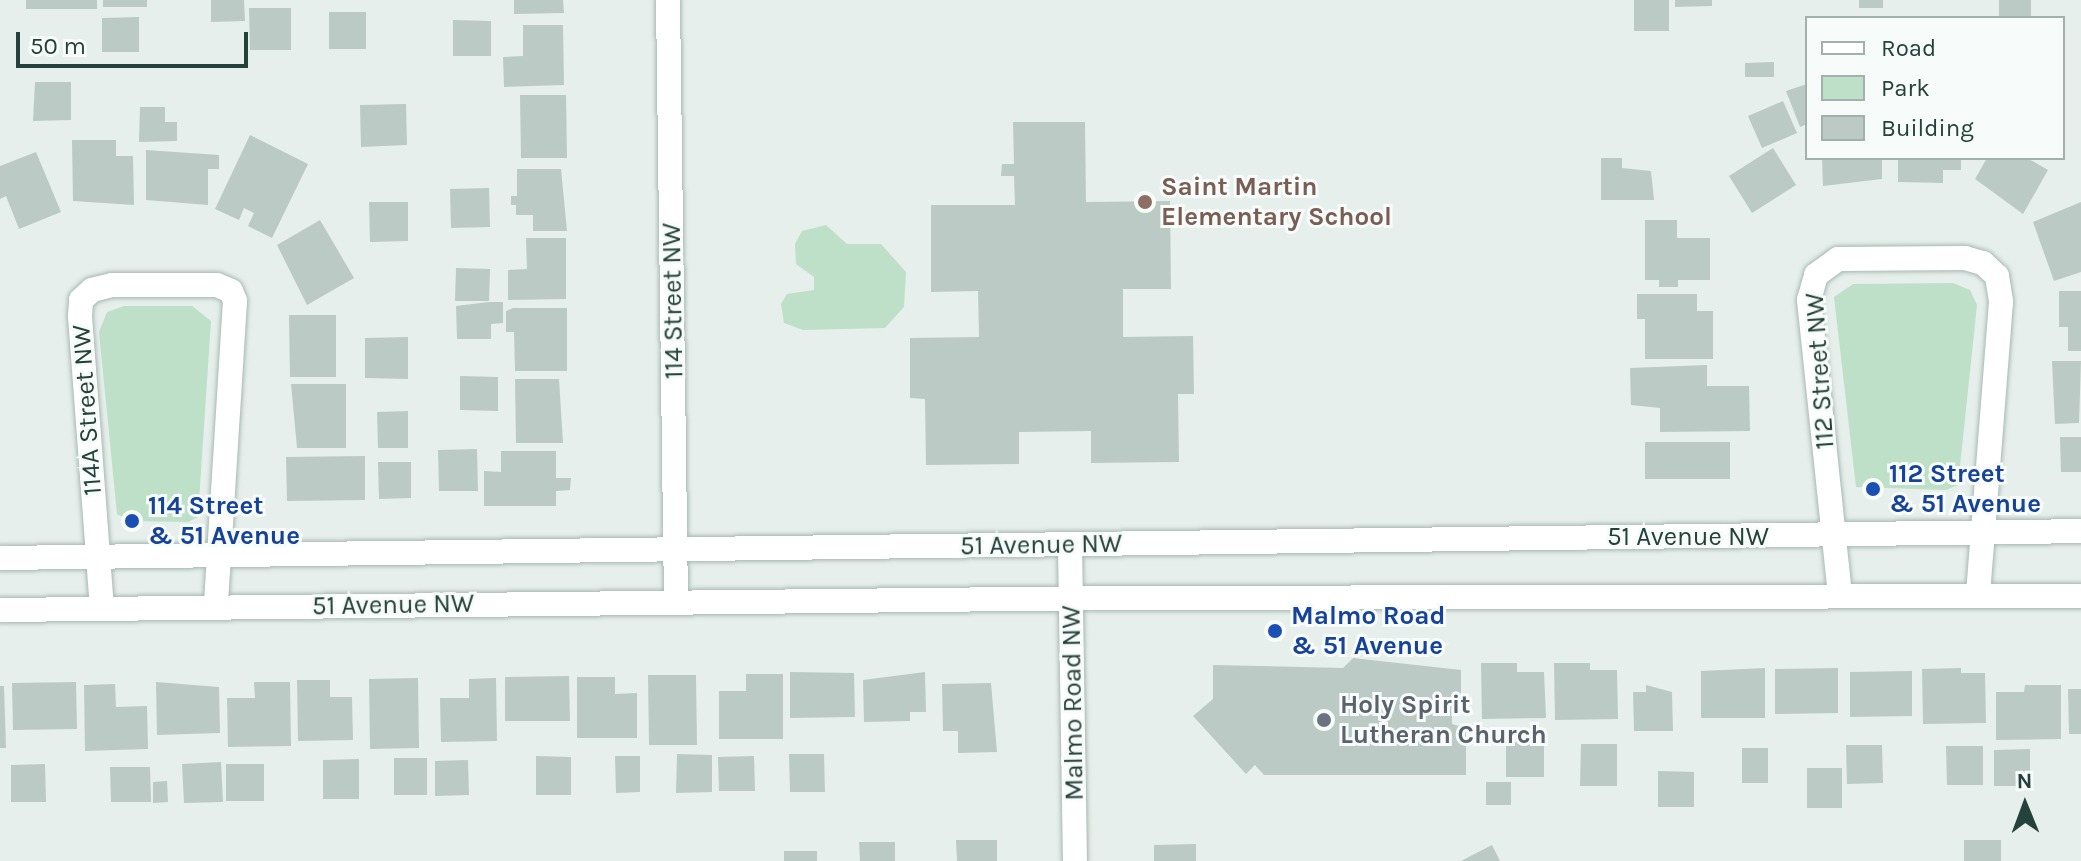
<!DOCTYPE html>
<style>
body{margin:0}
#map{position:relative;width:2081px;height:861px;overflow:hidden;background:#e6efeb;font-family:Karla,sans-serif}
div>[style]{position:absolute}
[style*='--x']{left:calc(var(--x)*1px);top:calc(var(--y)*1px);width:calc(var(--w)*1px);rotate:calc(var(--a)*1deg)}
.green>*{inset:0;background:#bfe0c8}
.building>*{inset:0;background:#bbcac4}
.roads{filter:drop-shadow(0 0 2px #a8b8b2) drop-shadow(0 0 2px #a8b8b2)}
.street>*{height:24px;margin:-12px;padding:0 12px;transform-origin:12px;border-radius:12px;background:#fff}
.secondary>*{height:24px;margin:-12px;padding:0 12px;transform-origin:12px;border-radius:12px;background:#fff}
.dots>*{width:22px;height:22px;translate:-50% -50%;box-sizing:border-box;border:4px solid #f7fbf9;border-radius:50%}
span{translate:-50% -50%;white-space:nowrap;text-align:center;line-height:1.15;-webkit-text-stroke:6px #f7fbf9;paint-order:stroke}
.education-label{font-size:26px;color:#785e54;font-weight:700}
.left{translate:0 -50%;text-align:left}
.street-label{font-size:26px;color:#24423a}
.transit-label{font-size:26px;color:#164399;font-weight:700}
.worship-label{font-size:26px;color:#5b616d;font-weight:700}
.legend{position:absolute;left:1805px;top:16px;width:260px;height:144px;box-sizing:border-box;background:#f7fbf9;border:2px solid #a3b1ad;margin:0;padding:10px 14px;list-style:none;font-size:24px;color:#24423a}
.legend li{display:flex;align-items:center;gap:16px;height:40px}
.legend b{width:40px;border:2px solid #a3b1ad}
.north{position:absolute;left:1985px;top:765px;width:80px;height:80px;-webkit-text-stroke:6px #f7fbf9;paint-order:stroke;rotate:359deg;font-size:22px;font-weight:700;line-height:32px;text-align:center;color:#24423a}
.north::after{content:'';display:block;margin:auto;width:28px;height:36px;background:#24423a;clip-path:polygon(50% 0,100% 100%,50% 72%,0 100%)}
.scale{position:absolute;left:16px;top:32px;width:232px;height:36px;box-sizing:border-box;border:4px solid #24423a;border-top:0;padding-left:10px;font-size:24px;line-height:28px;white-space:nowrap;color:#24423a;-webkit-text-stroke:6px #f7fbf9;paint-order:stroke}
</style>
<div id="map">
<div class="green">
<div style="clip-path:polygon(826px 225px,847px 244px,881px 244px,906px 272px,904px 307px,885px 328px,803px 330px,784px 323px,781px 304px,787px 294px,814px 290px,814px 277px,796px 264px,795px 244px,802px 231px)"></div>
<div style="clip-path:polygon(1953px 283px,1970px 290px,1977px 305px,1958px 485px,1946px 490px,1856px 487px,1834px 297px,1853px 284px)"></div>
<div style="clip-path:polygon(124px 306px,192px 306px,211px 321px,198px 517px,188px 522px,130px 521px,117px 514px,99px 332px,107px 312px)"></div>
</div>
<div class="building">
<div style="clip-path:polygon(26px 0,97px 0,97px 9px,26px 9px)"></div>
<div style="clip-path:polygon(103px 0,147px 0,147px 7px,103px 7px)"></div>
<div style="clip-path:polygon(211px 0,244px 0,245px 21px,211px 22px)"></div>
<div style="clip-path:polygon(514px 0,563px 0,564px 13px,514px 14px)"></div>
<div style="clip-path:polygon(1634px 0,1669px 0,1669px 31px,1634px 31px)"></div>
<div style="clip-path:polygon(1675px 0,1712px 0,1712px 6px,1675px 7px)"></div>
<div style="clip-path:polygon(1859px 0,1883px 0,1883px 8px,1859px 8px)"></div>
<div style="clip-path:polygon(1999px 0,2031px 0,2031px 18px,1999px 18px)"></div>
<div style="clip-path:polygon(249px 8px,291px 8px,291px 50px,250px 50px)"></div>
<div style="clip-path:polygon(329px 12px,366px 12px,366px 49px,329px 49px)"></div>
<div style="clip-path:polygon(139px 17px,139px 52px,102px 52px,102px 18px)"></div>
<div style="clip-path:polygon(453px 20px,491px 21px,491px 56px,453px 56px)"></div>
<div style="clip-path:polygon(523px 25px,563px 25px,564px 85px,504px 87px,503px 57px,523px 56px)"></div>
<div style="clip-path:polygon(1774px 62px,1774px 77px,1745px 77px,1745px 63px)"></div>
<div style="clip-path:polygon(35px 82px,71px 82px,71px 120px,33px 121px)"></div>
<div style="clip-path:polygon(1807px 84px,1807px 124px,1800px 127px,1786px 91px)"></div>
<div style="clip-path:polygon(520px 95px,566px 95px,567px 158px,521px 158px)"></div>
<div style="clip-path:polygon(1783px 101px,1797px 133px,1762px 148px,1748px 116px)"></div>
<div style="clip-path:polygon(406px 104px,407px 145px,361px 147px,360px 105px)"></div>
<div style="clip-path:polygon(140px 107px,165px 107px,165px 122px,177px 122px,177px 141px,139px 142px)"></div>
<div style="clip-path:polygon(1013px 122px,1085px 122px,1086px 202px,1170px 201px,1171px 289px,1123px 289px,1123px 337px,1193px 336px,1194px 394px,1178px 394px,1179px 462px,1091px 463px,1091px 431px,1019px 432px,1019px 464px,926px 465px,925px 399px,910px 398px,910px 338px,979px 337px,978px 291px,931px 292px,931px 205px,1015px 205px,1014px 176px,1001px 176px,1002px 164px,1014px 164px)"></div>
<div style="clip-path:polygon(250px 135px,308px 164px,272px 238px,248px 226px,254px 213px,244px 208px,239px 220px,215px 209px)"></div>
<div style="clip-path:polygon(72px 140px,116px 140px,116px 156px,133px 156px,134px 205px,73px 201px)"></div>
<div style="clip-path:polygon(1773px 148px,1796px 185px,1752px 213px,1729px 176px)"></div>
<div style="clip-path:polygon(146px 150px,219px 155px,219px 169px,208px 169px,208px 205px,146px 200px)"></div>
<div style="clip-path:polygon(36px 152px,61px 212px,19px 229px,6px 196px,0 199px,0 166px)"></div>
<div style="clip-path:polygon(1601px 158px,1622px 158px,1622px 168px,1651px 171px,1654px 200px,1601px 200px)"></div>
<div style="clip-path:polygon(1822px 158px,1882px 158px,1882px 179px,1823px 186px)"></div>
<div style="clip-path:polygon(1898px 158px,1961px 158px,1961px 170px,1943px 170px,1943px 183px,1898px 182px)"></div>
<div style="clip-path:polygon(1987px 158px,2027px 158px,2048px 170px,2023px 214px,1975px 179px)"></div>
<div style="clip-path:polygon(517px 169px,561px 169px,567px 231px,533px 231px,533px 215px,516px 215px,516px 205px,511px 205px,511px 196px,517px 196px)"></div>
<div style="clip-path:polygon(489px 188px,490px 227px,451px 228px,450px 189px)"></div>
<div style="clip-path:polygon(369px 202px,408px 202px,408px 241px,370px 242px)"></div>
<div style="clip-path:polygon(2081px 202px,2081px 272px,2054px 281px,2033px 222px)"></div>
<div style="clip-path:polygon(320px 220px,354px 278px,307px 305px,277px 245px)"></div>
<div style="clip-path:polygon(1645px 220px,1677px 220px,1677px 238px,1710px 238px,1710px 280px,1678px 280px,1678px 287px,1659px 287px,1659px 280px,1645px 280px)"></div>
<div style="clip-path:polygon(526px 238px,566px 238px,566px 299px,508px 300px,508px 270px,527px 269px)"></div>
<div style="clip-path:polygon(456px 268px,490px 269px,489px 301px,455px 301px)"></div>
<div style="clip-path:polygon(2059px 291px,2081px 291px,2081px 351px,2068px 351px,2068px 327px,2059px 327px)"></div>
<div style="clip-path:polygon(1637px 294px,1697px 294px,1697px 311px,1713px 311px,1713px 359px,1645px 359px,1645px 319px,1637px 319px)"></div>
<div style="clip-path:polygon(489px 302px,503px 302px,503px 323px,491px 324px,491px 339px,457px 339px,456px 306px)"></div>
<div style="clip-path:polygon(513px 308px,567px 308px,567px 371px,515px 371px,514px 332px,506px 332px,506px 311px)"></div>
<div style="clip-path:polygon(289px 315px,336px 315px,336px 377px,290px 377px)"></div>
<div style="clip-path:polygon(408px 337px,408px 379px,365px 378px,365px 338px)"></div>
<div style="clip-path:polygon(2052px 361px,2081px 361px,2079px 423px,2055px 424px)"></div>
<div style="clip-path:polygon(1707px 365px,1707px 386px,1749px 386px,1750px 431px,1660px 432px,1660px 408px,1631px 405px,1630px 368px)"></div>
<div style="clip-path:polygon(460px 376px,498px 377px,498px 411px,460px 410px)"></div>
<div style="clip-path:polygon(515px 379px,559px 379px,563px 443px,516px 443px)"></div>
<div style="clip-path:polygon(291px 384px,346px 384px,346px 448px,297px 448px)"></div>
<div style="clip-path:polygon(408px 411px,408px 448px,378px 448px,377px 412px)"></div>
<div style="clip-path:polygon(2060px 437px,2081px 437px,2081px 472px,2061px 472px)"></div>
<div style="clip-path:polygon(1645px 442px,1730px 442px,1730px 479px,1645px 479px)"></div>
<div style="clip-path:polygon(477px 449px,478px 491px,439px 491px,438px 450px)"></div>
<div style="clip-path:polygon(501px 451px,556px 451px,556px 478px,571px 478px,570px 490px,556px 491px,556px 506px,484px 506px,484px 471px,501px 472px)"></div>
<div style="clip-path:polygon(365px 456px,365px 500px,287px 501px,286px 457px)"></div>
<div style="clip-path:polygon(378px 462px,411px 462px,411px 498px,379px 499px)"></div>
<div style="clip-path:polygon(1353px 658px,1461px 670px,1461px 710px,1452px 710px,1452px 724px,1466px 728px,1466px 775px,1264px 775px,1255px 765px,1246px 774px,1193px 716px,1213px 699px,1213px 665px,1343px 668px)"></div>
<div style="clip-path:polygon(1481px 663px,1517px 663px,1517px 672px,1544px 672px,1546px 718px,1482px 719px)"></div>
<div style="clip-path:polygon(1554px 663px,1590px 663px,1590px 670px,1617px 670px,1618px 719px,1555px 720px)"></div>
<div style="clip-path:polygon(1765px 668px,1765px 718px,1701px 718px,1701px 671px)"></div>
<div style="clip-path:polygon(1838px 668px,1838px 713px,1775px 714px,1775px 669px)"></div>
<div style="clip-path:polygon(1961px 668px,1961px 673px,1985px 673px,1986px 723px,1923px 724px,1922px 669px)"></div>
<div style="clip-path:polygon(1912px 671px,1912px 716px,1850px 717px,1850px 672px)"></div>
<div style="clip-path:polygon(790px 672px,854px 673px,855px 717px,790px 718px)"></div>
<div style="clip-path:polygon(925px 672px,926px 712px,910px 712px,910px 721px,864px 722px,863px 680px)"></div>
<div style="clip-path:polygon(746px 674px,783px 674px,783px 739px,719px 739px,719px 691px,746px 691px)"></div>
<div style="clip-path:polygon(648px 675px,696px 675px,697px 745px,649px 745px)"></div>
<div style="clip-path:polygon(569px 676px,570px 721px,505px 721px,505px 677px)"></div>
<div style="clip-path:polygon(577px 677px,615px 677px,615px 694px,637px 693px,637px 738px,577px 738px)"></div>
<div style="clip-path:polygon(418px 678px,419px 748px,370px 749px,369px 679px)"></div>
<div style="clip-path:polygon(496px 678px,497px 741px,441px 742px,440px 698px,469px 698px,469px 679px)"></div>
<div style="clip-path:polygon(297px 680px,330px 680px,330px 697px,352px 697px,353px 740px,298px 741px)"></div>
<div style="clip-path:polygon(76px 682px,77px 729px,13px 730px,12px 683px)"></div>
<div style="clip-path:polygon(156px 682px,219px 687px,220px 733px,157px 735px)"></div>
<div style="clip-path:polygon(254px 682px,290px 682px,291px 746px,228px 747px,227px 698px,255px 698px)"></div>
<div style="clip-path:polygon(991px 683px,997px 752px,958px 753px,958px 731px,943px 731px,942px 684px)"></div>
<div style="clip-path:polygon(115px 684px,116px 707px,147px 706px,148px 749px,85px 751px,84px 685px)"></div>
<div style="clip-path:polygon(1646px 685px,1672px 692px,1673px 731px,1634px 731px,1633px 692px,1646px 692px)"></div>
<div style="clip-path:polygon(2025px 685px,2061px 685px,2061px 739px,1996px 740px,1996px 692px,2024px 692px)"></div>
<div style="clip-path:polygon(0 686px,4px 686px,6px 748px,0 748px)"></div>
<div style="clip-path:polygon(2068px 689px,2081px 689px,2081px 734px,2069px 734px)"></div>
<div style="clip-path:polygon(1506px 742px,1544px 742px,1544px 777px,1506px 777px)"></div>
<div style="clip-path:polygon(1581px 744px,1617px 744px,1617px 786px,1580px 786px)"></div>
<div style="clip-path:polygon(1846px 745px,1882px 745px,1883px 783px,1847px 784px)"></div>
<div style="clip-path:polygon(1946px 746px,1983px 746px,1983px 785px,1947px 785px)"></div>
<div style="clip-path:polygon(1742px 748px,1768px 748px,1768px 783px,1742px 783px)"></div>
<div style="clip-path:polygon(2030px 749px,2030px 786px,1994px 786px,1994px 750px)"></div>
<div style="clip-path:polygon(677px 754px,712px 755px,712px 792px,676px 793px)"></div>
<div style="clip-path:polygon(789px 754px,824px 754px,825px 792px,790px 792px)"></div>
<div style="clip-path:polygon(536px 756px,571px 757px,571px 795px,536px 795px)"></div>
<div style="clip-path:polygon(615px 756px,640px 756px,640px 792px,616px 793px)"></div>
<div style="clip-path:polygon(754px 756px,755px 791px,719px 791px,718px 757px)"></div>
<div style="clip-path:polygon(394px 758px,427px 758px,427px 795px,394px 795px)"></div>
<div style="clip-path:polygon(359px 759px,359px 799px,323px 799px,323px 760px)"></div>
<div style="clip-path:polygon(468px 760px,469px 795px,435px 796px,435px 761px)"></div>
<div style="clip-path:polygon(221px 762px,223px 802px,184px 803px,182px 764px)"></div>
<div style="clip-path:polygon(45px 764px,46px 802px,11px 802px,11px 765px)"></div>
<div style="clip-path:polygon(226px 764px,264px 764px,264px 801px,226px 801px)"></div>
<div style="clip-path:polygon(110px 767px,150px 767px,151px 802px,111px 802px)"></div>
<div style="clip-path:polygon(1807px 768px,1842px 768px,1842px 808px,1807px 808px)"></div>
<div style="clip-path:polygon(1658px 771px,1694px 772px,1694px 807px,1658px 807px)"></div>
<div style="clip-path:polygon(167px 781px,168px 802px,153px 803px,153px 782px)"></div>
<div style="clip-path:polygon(1486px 782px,1511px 782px,1511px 805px,1486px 805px)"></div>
<div style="clip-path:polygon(956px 840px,997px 840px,997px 861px,957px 861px)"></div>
<div style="clip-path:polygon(1964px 840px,2001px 840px,2001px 861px,1964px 861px)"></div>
<div style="clip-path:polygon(859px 842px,895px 842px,895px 861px,860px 861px)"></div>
<div style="clip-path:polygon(1196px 844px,1196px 861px,1154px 861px,1154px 845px)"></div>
<div style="clip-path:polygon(1492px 845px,1500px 861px,1461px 861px)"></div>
<div style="clip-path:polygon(784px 851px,817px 851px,817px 861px,784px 861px)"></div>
</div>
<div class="roads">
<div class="street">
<div style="--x:1840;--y:595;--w:297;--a:-96"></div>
<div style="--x:1809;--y:300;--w:26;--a:-74"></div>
<div style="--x:1816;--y:275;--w:27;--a:-36"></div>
<div style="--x:1838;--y:259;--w:127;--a:-0.5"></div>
<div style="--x:1965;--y:258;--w:19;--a:16"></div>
<div style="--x:1983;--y:263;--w:19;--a:43"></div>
<div style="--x:1997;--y:276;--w:26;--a:81"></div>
<div style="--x:2001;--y:302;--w:293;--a:94.5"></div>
<div style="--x:102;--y:609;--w:294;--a:-94.3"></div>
<div style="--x:80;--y:316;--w:16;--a:-86"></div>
<div style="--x:81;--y:300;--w:15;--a:-42"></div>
<div style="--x:92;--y:290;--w:21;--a:-14"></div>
<div style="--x:112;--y:285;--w:105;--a:0"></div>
<div style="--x:217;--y:285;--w:15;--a:23"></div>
<div style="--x:231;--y:291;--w:11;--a:68"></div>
<div style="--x:235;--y:301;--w:307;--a:93.6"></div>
</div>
<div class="secondary">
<div style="--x:668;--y:0;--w:602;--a:89.24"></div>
<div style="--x:1070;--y:545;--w:316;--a:89.1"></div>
<div style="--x:0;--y:558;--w:2081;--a:-0.74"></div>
<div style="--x:0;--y:610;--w:1115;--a:-0.62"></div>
<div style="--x:1115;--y:598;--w:966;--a:-0.12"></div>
</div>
</div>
<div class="dots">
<div style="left:1145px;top:202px;background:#8d6e63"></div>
<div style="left:1873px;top:489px;background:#1a4fb4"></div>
<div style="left:132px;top:521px;background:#1a4fb4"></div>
<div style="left:1275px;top:631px;background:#1a4fb4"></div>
<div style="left:1324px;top:720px;background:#6b7280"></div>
</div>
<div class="education-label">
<span class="left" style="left:1161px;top:202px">Saint Martin<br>Elementary School</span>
</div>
<div class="street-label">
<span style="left:673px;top:301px;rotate:-91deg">114 Street NW</span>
<span style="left:1820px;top:371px;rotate:-94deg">112 Street NW</span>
<span style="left:87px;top:410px;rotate:-94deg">114A Street NW</span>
<span style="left:1688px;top:537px">51 Avenue NW</span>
<span style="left:1041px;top:545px;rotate:-1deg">51 Avenue NW</span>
<span style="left:393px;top:605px;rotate:-1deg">51 Avenue NW</span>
<span style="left:1073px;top:703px;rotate:-91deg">Malmo Road NW</span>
</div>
<div class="transit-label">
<span class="left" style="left:1889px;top:489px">112 Street<br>&amp; 51 Avenue</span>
<span class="left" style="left:148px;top:521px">114 Street<br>&amp; 51 Avenue</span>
<span class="left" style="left:1291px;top:631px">Malmo Road<br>&amp; 51 Avenue</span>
</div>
<div class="worship-label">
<span class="left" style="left:1340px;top:720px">Holy Spirit<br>Lutheran Church</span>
</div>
<ul class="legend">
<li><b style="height:10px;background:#fff"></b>Road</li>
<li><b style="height:22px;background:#bfe0c8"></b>Park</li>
<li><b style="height:22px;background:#bbcac4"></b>Building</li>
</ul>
<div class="north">N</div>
<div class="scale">50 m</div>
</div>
